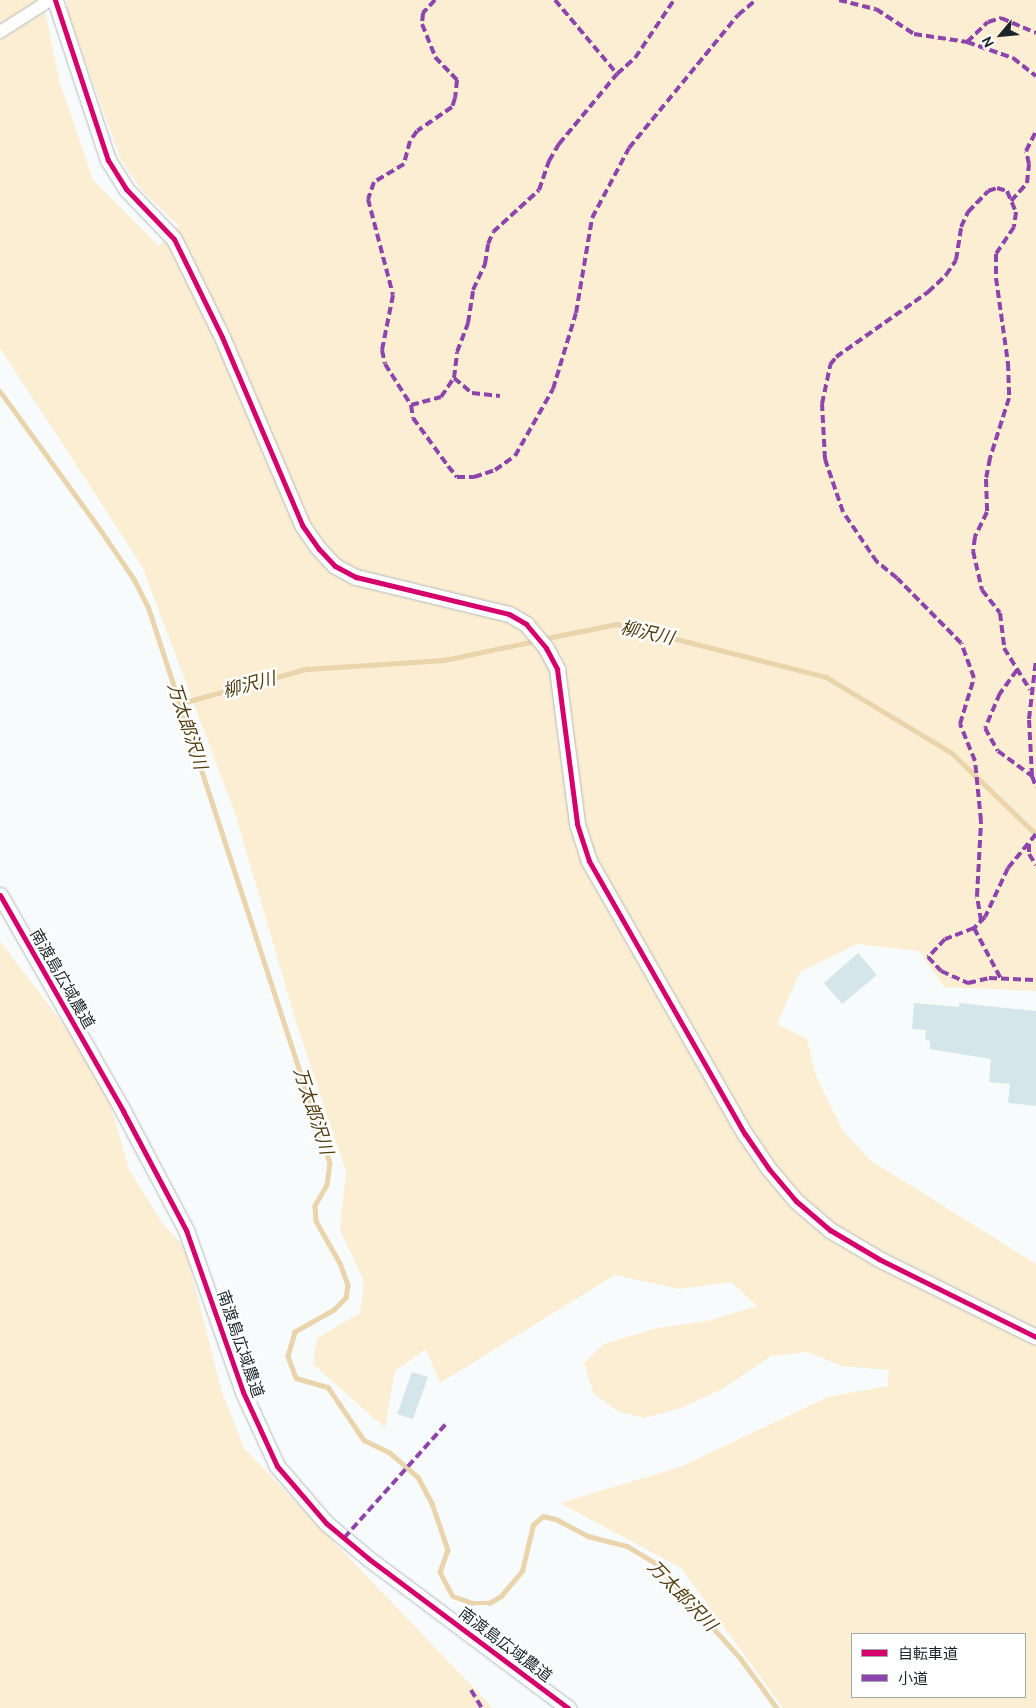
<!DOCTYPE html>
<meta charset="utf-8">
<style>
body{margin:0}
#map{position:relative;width:1036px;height:1708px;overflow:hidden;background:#f8fbfc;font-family:Cabin,"Noto Sans JP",sans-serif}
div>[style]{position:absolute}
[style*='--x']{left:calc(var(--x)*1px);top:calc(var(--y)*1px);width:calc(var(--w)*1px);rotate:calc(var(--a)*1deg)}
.green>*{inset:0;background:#fbeed2}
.stream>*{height:4.5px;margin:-2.25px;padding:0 2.25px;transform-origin:2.25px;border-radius:2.25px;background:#e9d4ac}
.building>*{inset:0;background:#d4e6e9}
.roads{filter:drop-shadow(0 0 1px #b3babb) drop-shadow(0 0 1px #b3babb)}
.minor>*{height:12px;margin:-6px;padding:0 6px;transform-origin:6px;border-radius:6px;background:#fefeff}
.tertiary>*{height:15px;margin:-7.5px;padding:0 7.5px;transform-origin:7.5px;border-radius:7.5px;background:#fefeff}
.quiet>*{height:4px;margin-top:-2px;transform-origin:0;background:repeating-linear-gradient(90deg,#8e44ad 0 8px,transparent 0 12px)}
.cycleway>*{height:5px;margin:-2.5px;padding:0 2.5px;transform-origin:2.5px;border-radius:2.5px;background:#d6006c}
span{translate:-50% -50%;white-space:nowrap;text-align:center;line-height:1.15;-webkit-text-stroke:4.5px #fff;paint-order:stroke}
.street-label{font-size:16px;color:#1a2629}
.water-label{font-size:18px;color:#533e10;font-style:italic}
.legend{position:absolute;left:851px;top:1633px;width:175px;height:65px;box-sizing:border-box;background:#fff;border:1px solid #a3a8a9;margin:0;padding:6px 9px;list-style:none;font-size:15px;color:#1a2629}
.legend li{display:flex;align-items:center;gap:10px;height:25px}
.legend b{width:25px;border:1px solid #a3a8a9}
.north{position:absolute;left:976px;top:10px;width:50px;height:50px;-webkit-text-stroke:4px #fff;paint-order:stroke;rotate:242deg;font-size:14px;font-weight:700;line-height:20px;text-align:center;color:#1a2629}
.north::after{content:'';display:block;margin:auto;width:18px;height:22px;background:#1a2629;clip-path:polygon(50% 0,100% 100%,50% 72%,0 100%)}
</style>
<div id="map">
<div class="green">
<div style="clip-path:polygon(evenodd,0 0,43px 0,59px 80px,93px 180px,159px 246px,179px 226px,144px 193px,121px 160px,67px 11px,67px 0,1036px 0,1036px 991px,944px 987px,919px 951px,857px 944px,800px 972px,777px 1024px,807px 1039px,816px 1076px,843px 1131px,870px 1160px,1036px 1264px,1036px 1708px,783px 1708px,681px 1568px,560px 1503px,680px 1467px,828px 1397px,888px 1386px,889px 1370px,842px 1366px,807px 1352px,771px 1356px,722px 1389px,681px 1408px,644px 1418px,618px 1411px,594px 1394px,584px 1363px,604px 1344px,657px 1328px,708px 1321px,757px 1306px,731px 1282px,679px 1289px,615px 1275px,440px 1383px,426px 1349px,395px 1371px,385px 1428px,313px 1364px,317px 1338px,360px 1313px,364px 1281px,340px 1230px,346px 1172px,296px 1022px,235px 813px,142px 566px,0 348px,0 0,852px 1634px,1025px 1634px,1025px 1697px,852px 1697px,852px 1634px)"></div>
<div style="clip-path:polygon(0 941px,83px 1050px,109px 1099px,129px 1169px,162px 1223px,180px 1242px,187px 1255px,221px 1389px,244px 1448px,493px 1708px,0 1708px)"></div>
</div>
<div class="stream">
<div style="--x:0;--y:391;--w:174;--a:54.1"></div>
<div style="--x:102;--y:532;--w:57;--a:55.8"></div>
<div style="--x:134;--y:579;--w:30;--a:63"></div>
<div style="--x:148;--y:606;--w:586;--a:71.91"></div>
<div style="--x:330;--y:1163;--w:22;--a:98"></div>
<div style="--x:327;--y:1185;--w:24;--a:120"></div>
<div style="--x:315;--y:1206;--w:15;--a:86"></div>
<div style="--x:316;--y:1221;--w:48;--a:60.3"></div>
<div style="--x:340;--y:1263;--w:23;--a:70"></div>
<div style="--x:348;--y:1285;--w:13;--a:99"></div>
<div style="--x:346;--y:1298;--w:17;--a:135"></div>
<div style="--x:334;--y:1310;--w:45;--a:150.6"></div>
<div style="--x:295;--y:1332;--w:25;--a:106"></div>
<div style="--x:288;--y:1356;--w:23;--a:70"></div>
<div style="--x:296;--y:1378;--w:33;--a:16"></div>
<div style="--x:328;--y:1387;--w:64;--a:55.8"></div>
<div style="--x:364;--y:1440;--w:28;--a:26"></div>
<div style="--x:389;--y:1452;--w:38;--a:41"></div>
<div style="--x:418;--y:1477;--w:30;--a:62"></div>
<div style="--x:432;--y:1503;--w:50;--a:71.2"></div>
<div style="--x:448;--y:1550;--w:23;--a:110"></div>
<div style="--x:440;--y:1572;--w:27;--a:62"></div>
<div style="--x:453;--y:1596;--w:20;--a:20"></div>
<div style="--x:472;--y:1603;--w:17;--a:0"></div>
<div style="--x:489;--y:1603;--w:14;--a:-30"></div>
<div style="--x:501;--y:1596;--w:33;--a:-50"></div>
<div style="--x:522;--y:1571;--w:47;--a:-76.6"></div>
<div style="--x:533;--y:1525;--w:13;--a:-42"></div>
<div style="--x:543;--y:1516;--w:13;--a:13"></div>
<div style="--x:556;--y:1519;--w:36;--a:28"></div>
<div style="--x:588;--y:1536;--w:40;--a:14.4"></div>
<div style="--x:627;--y:1546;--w:33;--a:31"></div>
<div style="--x:655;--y:1563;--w:129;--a:48.1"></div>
<div style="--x:741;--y:1659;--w:61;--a:53.7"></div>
<div style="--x:542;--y:639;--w:76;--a:-11.3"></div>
<div style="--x:617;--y:624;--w:216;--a:14.2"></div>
<div style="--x:826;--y:677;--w:147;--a:31.1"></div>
<div style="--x:952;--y:753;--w:117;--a:44"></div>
<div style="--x:178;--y:704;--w:133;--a:-15.3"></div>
<div style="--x:306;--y:669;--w:138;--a:-3.7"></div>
<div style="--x:444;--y:660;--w:93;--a:-11.8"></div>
</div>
<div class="building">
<div style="clip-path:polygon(858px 953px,877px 975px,842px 1004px,824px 983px)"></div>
<div style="clip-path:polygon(914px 1003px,959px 1007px,959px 1003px,1036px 1011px,1036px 1106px,1008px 1103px,1010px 1084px,989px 1082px,991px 1059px,930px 1049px,930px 1041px,925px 1040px,926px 1030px,912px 1029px)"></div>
<div style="clip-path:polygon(412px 1372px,428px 1377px,413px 1419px,397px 1414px)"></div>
</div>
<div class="roads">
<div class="minor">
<div style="--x:0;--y:32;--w:59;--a:-32.6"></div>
</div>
<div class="tertiary">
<div style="--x:55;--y:0;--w:169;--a:71.7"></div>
<div style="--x:108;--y:160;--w:34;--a:58"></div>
<div style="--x:126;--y:189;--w:69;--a:46.2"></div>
<div style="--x:174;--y:239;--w:109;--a:63.9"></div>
<div style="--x:222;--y:337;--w:204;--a:66.9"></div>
<div style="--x:302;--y:525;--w:29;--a:55"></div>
<div style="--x:319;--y:549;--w:23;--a:47"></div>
<div style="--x:335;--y:566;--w:24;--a:28"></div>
<div style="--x:356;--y:577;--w:157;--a:13.6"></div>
<div style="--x:509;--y:614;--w:20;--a:30"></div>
<div style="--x:526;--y:624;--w:31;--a:50"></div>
<div style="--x:546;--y:648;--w:24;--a:62"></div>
<div style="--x:557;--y:669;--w:156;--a:82.6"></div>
<div style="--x:577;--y:824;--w:39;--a:72"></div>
<div style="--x:589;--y:861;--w:314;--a:60.3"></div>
<div style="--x:745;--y:1134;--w:42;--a:55.6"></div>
<div style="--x:769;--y:1169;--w:42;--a:49.8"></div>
<div style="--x:796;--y:1201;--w:45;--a:40.5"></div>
<div style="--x:830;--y:1230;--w:57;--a:30.6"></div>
<div style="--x:879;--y:1259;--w:175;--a:26.4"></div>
<div style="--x:0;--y:895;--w:249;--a:60.3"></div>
<div style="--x:123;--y:1111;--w:135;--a:62.1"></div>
<div style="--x:186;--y:1230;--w:172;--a:70.6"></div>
<div style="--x:243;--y:1392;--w:81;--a:65.3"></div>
<div style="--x:277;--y:1466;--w:75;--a:49.3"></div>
<div style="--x:326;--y:1523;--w:56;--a:39.9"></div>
<div style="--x:369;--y:1559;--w:249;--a:36.8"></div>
</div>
</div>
<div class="quiet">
<div style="--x:435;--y:0;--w:18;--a:133"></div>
<div style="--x:423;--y:13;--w:11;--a:95"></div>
<div style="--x:422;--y:24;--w:35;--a:68"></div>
<div style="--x:435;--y:57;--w:32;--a:46"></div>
<div style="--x:457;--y:80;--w:18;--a:96"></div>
<div style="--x:455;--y:98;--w:9;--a:108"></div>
<div style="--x:452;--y:107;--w:42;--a:145.6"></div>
<div style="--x:417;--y:131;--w:12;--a:125"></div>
<div style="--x:410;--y:141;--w:24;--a:105"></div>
<div style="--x:404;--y:164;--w:35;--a:149"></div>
<div style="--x:374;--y:182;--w:18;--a:109"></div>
<div style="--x:368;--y:199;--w:99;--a:75.4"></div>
<div style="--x:393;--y:295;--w:56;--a:101.3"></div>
<div style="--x:382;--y:350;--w:14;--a:78"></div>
<div style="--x:385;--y:364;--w:49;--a:57.6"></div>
<div style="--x:411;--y:405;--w:13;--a:81"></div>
<div style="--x:413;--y:418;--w:59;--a:53.9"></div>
<div style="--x:448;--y:466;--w:14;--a:51"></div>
<div style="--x:457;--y:477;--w:17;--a:0"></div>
<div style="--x:474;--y:477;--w:22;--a:-18"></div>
<div style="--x:495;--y:470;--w:24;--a:-35"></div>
<div style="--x:515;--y:456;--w:77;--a:-60.4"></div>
<div style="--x:553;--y:389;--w:79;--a:-73.2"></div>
<div style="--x:576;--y:313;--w:96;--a:-80.4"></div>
<div style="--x:592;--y:218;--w:79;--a:-62.1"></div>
<div style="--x:629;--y:148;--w:172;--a:-50.7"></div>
<div style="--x:738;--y:15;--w:23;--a:-40"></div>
<div style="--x:555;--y:0;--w:97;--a:50"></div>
<div style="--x:839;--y:0;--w:38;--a:14"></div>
<div style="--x:876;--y:9;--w:45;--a:33.3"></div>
<div style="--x:914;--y:34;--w:54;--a:8.6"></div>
<div style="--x:967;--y:42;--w:49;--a:19.2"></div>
<div style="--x:1013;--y:58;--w:29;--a:38"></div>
<div style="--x:967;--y:42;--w:29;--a:-44"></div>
<div style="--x:988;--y:22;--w:14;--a:-17"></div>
<div style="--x:1001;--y:18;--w:38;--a:23"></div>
<div style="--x:1011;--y:201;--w:24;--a:-48"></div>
<div style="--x:1027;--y:183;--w:19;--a:-84"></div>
<div style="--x:1029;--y:164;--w:13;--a:-103"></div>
<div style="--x:1026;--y:151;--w:22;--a:-63"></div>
<div style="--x:454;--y:378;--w:23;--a:40"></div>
<div style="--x:472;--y:393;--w:28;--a:6"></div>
<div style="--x:411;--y:405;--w:31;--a:-15"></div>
<div style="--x:441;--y:397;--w:23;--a:-56"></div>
<div style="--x:454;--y:378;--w:26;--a:-83"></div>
<div style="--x:457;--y:352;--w:31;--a:-69"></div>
<div style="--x:468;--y:323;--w:33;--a:-81"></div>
<div style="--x:473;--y:290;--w:29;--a:-65"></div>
<div style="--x:485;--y:264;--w:20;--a:-81"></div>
<div style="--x:488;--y:244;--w:13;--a:-67"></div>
<div style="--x:493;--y:232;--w:62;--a:-42.4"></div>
<div style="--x:539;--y:190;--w:31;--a:-71"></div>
<div style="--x:549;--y:161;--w:20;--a:-60"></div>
<div style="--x:559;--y:144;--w:91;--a:-50.4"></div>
<div style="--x:617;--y:74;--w:24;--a:-42"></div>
<div style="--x:635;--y:58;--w:70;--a:-56.1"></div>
<div style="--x:1017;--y:670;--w:29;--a:126"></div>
<div style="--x:1000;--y:693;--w:38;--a:113"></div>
<div style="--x:985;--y:728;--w:26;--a:61"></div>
<div style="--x:998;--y:751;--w:42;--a:36.3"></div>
<div style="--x:1032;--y:776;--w:12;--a:70"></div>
<div style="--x:1032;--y:776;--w:57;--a:-93"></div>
<div style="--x:1029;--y:719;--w:60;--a:-83.3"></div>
<div style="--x:1036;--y:834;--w:44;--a:129.5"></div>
<div style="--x:1008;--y:868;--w:54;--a:115.1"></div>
<div style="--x:985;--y:917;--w:16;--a:135"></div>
<div style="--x:974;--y:928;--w:31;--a:159"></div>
<div style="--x:945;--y:939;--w:25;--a:133"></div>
<div style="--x:928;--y:957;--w:19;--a:47"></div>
<div style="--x:941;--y:971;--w:30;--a:24"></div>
<div style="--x:968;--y:983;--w:22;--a:-13"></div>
<div style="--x:989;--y:978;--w:47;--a:2.4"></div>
<div style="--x:1029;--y:844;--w:10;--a:90"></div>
<div style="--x:1029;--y:854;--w:13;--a:58"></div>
<div style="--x:981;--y:921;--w:25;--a:-99"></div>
<div style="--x:977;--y:896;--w:75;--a:-86.9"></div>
<div style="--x:981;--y:821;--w:60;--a:-95.7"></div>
<div style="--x:975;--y:761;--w:40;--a:-112"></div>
<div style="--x:960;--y:724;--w:48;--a:-73.1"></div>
<div style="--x:974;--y:678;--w:37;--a:-110"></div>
<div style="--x:961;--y:643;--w:91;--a:-134.6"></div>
<div style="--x:897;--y:578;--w:26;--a:-141"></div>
<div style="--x:877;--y:562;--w:60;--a:-124.2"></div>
<div style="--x:843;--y:512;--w:56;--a:-108.8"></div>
<div style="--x:825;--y:459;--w:55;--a:-93.1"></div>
<div style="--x:822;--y:404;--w:40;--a:-78"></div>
<div style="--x:830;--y:365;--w:10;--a:-53"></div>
<div style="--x:836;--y:357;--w:113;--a:-35.2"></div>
<div style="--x:928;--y:292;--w:25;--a:-43"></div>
<div style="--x:946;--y:275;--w:18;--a:-56"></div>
<div style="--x:956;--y:260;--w:33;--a:-81"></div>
<div style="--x:961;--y:227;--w:17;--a:-65"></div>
<div style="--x:968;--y:212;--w:29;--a:-46"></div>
<div style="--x:988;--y:191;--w:9;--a:-18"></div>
<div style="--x:997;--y:188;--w:10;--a:17"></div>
<div style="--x:1007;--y:191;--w:23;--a:67"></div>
<div style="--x:1016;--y:212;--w:15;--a:98"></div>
<div style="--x:1014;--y:227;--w:32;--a:124"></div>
<div style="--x:996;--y:254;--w:24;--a:90"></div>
<div style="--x:996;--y:278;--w:86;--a:82"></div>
<div style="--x:1008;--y:363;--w:35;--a:88"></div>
<div style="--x:1009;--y:398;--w:63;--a:107.6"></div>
<div style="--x:990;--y:458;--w:21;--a:101"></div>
<div style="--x:986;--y:479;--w:33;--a:88"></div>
<div style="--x:987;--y:512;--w:28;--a:116"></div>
<div style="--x:975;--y:537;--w:14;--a:98"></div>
<div style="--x:973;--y:551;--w:40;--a:77"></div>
<div style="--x:982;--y:590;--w:29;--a:52"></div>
<div style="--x:1000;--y:613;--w:35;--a:83"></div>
<div style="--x:1004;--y:648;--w:49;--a:58.2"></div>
<div style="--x:974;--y:928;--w:58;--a:62.1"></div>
<div style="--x:344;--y:1538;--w:154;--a:-48.2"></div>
<div style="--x:471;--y:1690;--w:21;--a:59"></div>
</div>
<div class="cycleway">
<div style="--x:55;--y:0;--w:169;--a:71.7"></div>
<div style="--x:108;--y:160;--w:34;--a:58"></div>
<div style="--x:126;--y:189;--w:69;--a:46.2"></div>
<div style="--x:174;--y:239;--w:109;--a:63.9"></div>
<div style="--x:222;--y:337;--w:204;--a:66.9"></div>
<div style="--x:302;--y:525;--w:29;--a:55"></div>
<div style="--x:319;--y:549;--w:23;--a:47"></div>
<div style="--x:335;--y:566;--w:24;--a:28"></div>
<div style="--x:356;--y:577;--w:157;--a:13.6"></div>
<div style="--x:509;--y:614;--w:20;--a:30"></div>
<div style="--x:526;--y:624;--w:31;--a:50"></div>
<div style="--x:546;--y:648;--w:24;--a:62"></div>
<div style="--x:557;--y:669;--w:156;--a:82.6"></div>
<div style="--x:577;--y:824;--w:39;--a:72"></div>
<div style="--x:589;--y:861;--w:314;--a:60.3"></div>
<div style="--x:745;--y:1134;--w:42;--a:55.6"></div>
<div style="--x:769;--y:1169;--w:42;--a:49.8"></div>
<div style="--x:796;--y:1201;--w:45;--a:40.5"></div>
<div style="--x:830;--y:1230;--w:57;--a:30.6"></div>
<div style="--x:879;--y:1259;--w:175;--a:26.4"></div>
<div style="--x:0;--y:895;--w:249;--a:60.3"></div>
<div style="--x:123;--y:1111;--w:135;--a:62.1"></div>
<div style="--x:186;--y:1230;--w:172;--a:70.6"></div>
<div style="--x:243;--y:1392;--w:81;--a:65.3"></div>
<div style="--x:277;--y:1466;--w:75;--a:49.3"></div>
<div style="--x:326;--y:1523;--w:56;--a:39.9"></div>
<div style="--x:369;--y:1559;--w:249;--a:36.8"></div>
</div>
<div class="street-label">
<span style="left:62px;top:979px;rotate:60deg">南渡島広域農道</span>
<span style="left:240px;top:1344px;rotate:71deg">南渡島広域農道</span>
<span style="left:505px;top:1645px;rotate:37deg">南渡島広域農道</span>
</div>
<div class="water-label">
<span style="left:647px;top:633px;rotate:12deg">柳沢川</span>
<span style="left:249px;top:685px;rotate:-15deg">柳沢川</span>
<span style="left:187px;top:726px;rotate:72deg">万太郎沢川</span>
<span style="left:313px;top:1111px;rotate:72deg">万太郎沢川</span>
<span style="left:682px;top:1596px;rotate:46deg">万太郎沢川</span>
</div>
<ul class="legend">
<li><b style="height:6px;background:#d6006c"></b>自転車道</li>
<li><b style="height:6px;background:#8e44ad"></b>小道</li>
</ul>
<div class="north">N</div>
</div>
